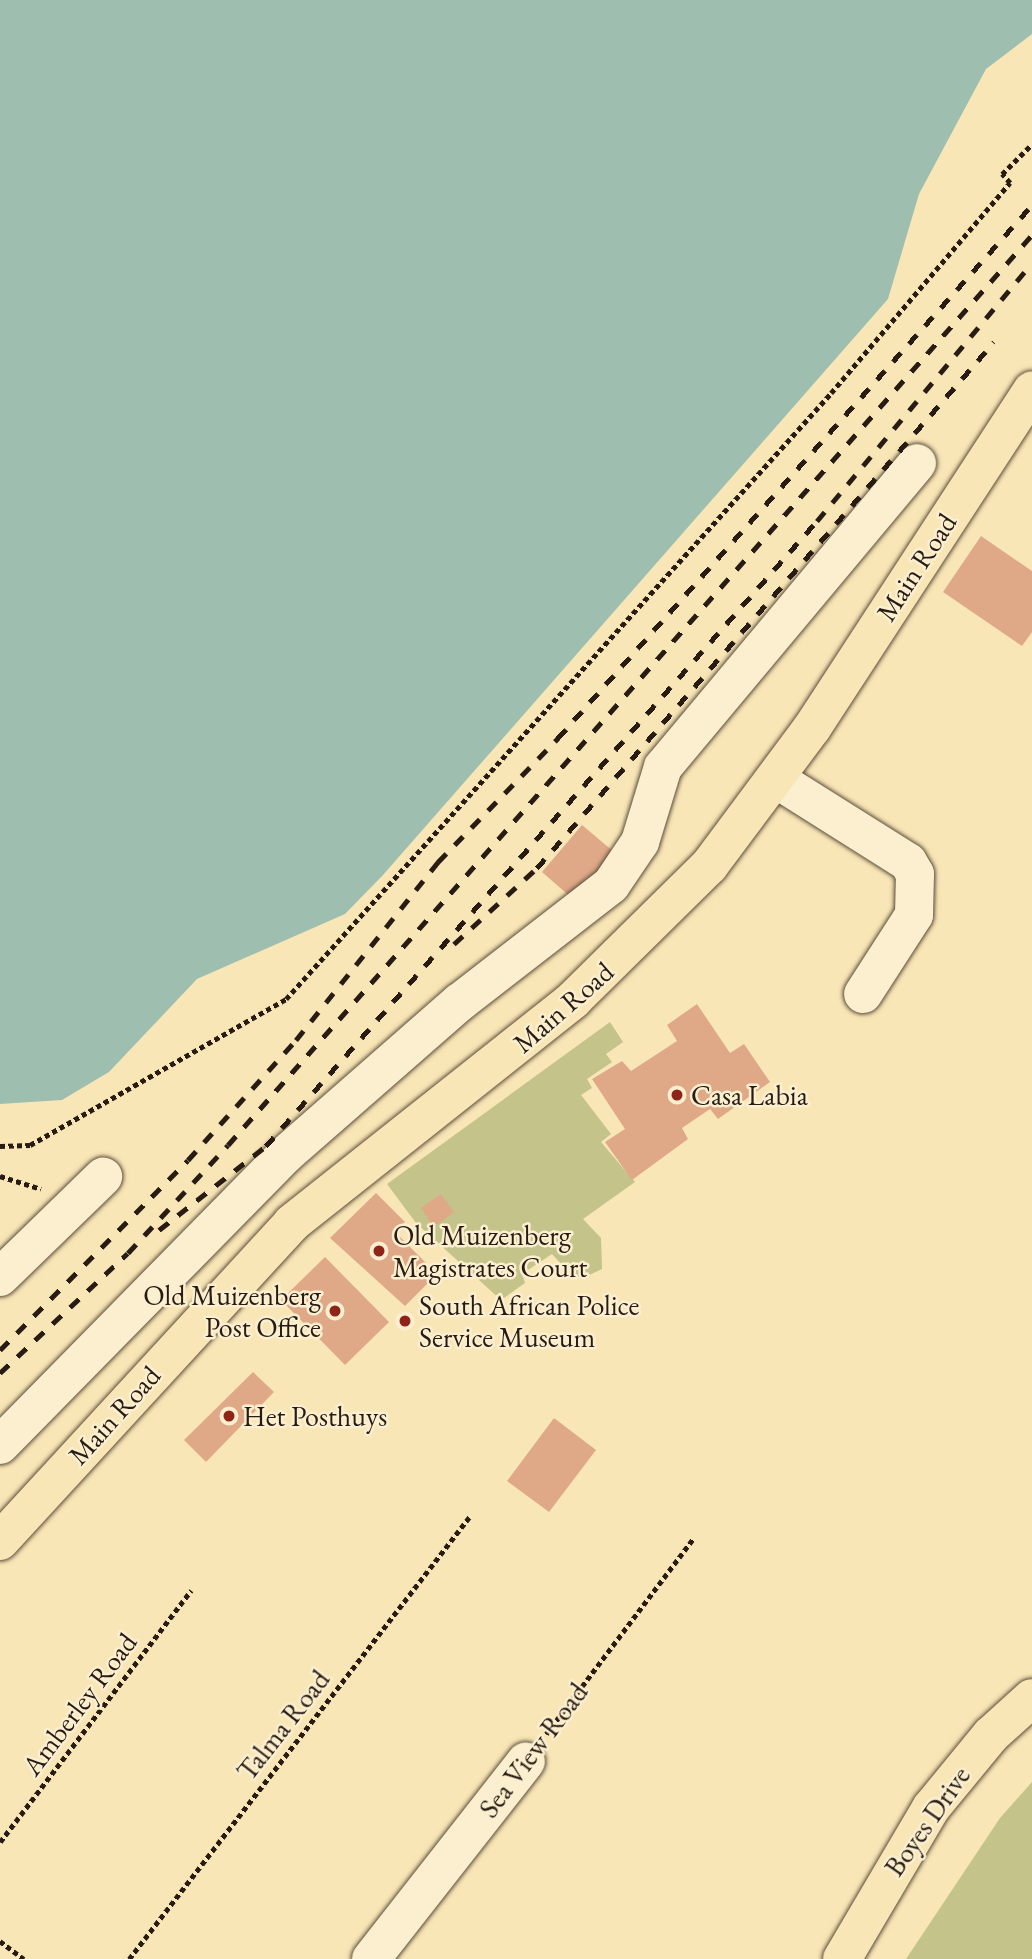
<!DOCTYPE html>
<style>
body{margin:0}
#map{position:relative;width:1032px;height:1959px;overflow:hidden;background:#f9e6b6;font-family:"EB Garamond",serif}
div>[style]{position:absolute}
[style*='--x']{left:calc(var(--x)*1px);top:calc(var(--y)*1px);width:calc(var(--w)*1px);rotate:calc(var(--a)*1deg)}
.green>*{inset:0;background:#c3c38a}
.water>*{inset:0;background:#9ebfaf}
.building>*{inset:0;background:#dfa988}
.path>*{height:4.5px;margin-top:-2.25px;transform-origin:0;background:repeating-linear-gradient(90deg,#271b13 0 5px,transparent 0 8.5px)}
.roads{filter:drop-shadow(0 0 2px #5c4e3c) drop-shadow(0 0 2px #5c4e3c)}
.minor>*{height:38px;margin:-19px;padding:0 19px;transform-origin:19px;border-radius:19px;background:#fbefd0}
.major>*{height:38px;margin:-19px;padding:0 19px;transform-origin:19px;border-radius:19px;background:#f9e6b6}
.rail>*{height:5px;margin-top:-2.5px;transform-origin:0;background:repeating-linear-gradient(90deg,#271b13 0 12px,transparent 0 24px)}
.dots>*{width:19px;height:19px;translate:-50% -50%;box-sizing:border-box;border:4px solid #fbefd0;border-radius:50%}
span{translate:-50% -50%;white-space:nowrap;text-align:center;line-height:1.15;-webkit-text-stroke:5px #fbefd0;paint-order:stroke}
.street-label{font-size:28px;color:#271b13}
.poi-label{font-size:28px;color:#271b13}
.left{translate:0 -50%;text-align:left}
.right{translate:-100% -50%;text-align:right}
</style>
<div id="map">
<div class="green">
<div style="clip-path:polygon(610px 1022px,623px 1042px,606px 1054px,612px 1062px,587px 1079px,592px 1088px,581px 1095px,611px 1134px,601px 1142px,635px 1182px,583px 1219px,601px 1238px,602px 1269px,583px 1278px,570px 1274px,552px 1254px,522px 1274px,525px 1283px,501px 1300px,416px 1223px,387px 1184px)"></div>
<div style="clip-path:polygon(1032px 1782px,1032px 1959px,906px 1959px,1000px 1818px)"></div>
</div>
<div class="water">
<div style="clip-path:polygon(0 0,1032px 0,1032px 34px,986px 69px,919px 194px,888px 299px,383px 875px,345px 914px,197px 979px,109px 1072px,62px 1100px,0 1104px)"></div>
</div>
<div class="building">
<div style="clip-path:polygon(981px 536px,1032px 571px,1032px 632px,1022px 646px,943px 592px)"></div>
<div style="clip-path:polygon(582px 825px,614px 852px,574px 900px,542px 872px)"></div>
<div style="clip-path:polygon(697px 1004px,730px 1053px,744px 1044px,770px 1082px,718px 1119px,710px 1109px,682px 1128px,688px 1139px,632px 1180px,605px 1142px,625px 1129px,592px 1079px,622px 1061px,631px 1071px,677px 1041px,667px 1025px)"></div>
<div style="clip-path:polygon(376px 1193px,405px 1222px,395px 1232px,437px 1274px,405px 1306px,330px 1238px)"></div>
<div style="clip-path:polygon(441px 1194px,454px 1212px,434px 1227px,421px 1208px)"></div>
<div style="clip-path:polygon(325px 1257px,389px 1322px,345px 1365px,281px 1300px)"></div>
<div style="clip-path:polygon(253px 1372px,274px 1392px,206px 1462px,184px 1440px)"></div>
<div style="clip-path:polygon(554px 1418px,596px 1450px,549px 1512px,507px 1481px)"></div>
</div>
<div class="path">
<div style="--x:0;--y:1146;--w:30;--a:-2"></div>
<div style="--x:30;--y:1145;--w:295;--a:-29.7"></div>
<div style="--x:286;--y:999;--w:815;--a:-48.03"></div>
<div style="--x:831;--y:393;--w:276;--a:-49.6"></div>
<div style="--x:1010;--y:183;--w:12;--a:-132"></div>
<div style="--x:1002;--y:174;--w:42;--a:-45"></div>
<div style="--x:0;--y:1176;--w:43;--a:17.6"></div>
<div style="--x:546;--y:1734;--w:244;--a:-53"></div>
<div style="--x:0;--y:1842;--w:316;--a:-52.8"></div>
<div style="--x:0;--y:1941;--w:30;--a:37"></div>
<div style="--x:129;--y:1959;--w:559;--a:-52.41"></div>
</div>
<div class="roads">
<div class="minor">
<div style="--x:776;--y:779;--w:156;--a:32.2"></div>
<div style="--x:908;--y:862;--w:14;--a:60"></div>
<div style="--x:915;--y:874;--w:41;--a:91.4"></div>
<div style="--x:914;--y:915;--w:94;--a:122.8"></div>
<div style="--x:0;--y:1277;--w:144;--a:-44.2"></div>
<div style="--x:0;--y:1445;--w:407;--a:-45.5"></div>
<div style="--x:285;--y:1155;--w:232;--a:-41.2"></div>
<div style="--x:460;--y:1002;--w:191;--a:-37.8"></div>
<div style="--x:611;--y:885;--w:52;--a:-56"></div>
<div style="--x:640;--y:842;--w:78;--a:-73"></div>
<div style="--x:663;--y:767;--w:396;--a:-50.1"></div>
<div style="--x:371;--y:1959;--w:251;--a:-51.9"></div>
</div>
<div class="major">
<div style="--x:0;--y:1541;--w:432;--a:-47.4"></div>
<div style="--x:292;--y:1223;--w:359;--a:-38.4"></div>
<div style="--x:573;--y:1000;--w:191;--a:-44.6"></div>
<div style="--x:709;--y:866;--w:172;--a:-53.3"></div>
<div style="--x:812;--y:728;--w:403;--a:-56.9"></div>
<div style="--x:842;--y:1959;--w:175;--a:-59.5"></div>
<div style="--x:931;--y:1808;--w:94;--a:-50.6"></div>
<div style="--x:991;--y:1735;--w:55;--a:-42.1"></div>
</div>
</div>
<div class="rail">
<div style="--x:454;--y:944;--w:113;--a:-42.5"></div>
<div style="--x:537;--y:868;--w:697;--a:-49.02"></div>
<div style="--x:159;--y:1230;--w:136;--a:-38.1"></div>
<div style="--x:266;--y:1146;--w:833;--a:-48.6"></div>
<div style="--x:817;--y:521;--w:336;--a:-50.2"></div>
<div style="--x:0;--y:1350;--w:267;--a:-45.3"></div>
<div style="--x:188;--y:1160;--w:161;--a:-48"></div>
<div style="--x:296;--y:1040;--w:228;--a:-51.4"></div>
<div style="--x:438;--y:862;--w:173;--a:-45.9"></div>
<div style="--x:558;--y:738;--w:713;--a:-48.35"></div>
<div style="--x:0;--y:1373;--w:175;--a:-43.2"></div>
<div style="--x:128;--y:1253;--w:147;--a:-47.2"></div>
<div style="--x:228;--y:1145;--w:1214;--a:-48.54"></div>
</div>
<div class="dots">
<div style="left:677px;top:1095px;background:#8f2418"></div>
<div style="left:379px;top:1251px;background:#8f2418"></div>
<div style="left:335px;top:1311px;background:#8f2418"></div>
<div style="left:405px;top:1321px;background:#8f2418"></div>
<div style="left:229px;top:1416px;background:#8f2418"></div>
</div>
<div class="street-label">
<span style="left:916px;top:567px;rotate:-57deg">Main Road</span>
<span style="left:563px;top:1007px;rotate:-41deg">Main Road</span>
<span style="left:114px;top:1415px;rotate:-48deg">Main Road</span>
<span style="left:79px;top:1704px;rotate:-53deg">Amberley Road</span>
<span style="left:283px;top:1725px;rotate:-52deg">Talma Road</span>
<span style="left:533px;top:1750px;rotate:-53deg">Sea View Road</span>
<span style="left:927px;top:1821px;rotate:-55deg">Boyes Drive</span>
</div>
<div class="poi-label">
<span class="left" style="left:691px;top:1095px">Casa Labia</span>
<span class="left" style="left:393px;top:1251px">Old Muizenberg<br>Magistrates Court</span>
<span class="right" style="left:321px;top:1311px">Old Muizenberg<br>Post Office</span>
<span class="left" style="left:419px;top:1321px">South African Police<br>Service Museum</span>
<span class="left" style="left:243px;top:1416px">Het Posthuys</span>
</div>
</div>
